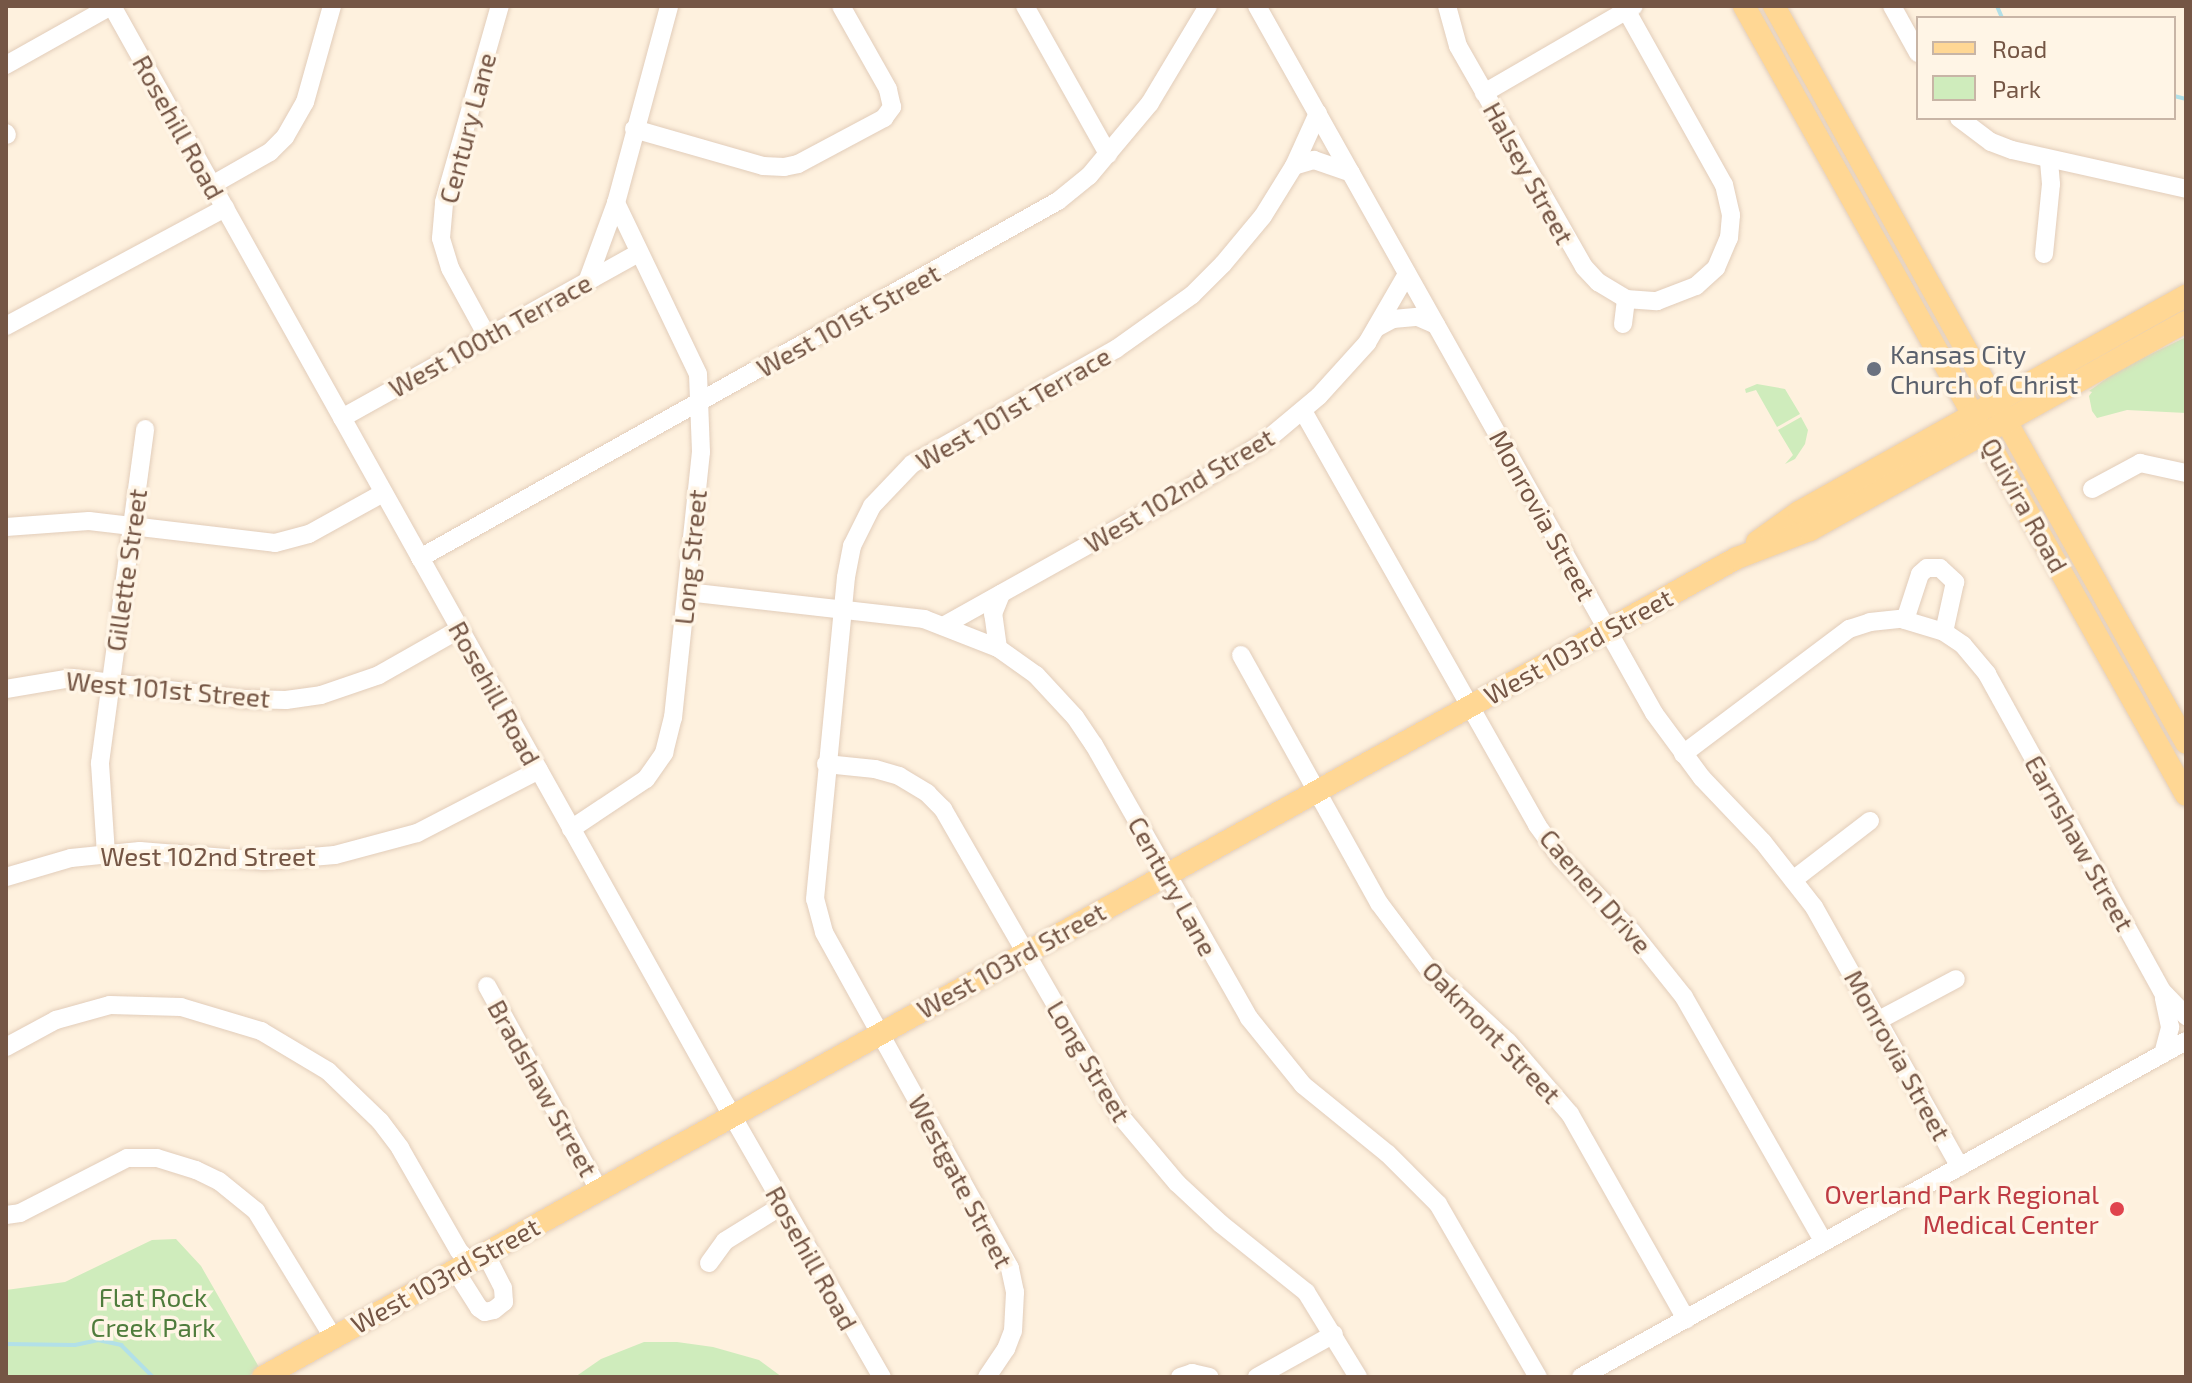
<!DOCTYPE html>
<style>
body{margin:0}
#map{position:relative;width:2192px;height:1383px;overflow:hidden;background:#fef1de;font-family:"Exo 2",sans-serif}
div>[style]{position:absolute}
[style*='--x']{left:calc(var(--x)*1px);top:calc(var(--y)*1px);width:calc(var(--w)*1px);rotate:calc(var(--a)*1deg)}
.green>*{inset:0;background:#cfecbc}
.stream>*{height:4px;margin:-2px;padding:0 2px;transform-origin:2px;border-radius:2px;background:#b2e0e8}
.roads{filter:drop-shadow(0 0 2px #e2cdba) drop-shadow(0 0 2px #e2cdba)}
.minor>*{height:18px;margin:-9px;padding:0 9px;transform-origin:9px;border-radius:9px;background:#fff}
.major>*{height:22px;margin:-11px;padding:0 11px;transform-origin:11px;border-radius:11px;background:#ffd794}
.dots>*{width:22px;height:22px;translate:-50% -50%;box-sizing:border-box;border:4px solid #fff5e6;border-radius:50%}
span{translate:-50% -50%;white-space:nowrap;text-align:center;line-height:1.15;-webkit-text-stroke:7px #fff5e6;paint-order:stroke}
.street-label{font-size:26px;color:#755645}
.worship-label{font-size:26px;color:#5b616d}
.left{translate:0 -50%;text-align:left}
.health-label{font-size:26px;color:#be3a42}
.right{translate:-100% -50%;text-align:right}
.park-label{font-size:26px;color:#4f7c3c}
.frame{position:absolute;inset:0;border:8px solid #755645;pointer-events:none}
.legend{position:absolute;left:1916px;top:16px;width:260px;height:104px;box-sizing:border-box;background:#fff5e6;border:2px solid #c8b5a6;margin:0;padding:10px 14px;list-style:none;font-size:24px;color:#755645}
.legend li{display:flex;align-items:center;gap:16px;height:40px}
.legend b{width:40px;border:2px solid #c8b5a6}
</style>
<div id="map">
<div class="green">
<div style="clip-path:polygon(2186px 337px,2186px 413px,2127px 410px,2097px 418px,2092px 411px,2089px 396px,2092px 392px,2089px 391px,2120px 369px)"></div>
<div style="clip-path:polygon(1757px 384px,1785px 389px,1800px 414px,1777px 427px,1756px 390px,1746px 393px,1745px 389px)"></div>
<div style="clip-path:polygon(1801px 417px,1808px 430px,1805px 444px,1795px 459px,1785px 464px,1793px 455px,1778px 430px)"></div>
<div style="clip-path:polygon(176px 1239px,201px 1266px,260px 1369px,247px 1377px,6px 1377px,6px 1290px,65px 1282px,152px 1240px)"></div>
<div style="clip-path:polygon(644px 1342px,677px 1342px,713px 1347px,759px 1360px,782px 1377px,575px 1377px,601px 1359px)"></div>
</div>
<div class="stream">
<div style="--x:1997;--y:6;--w:13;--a:67"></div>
<div style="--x:2174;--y:96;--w:12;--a:14"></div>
<div style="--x:6;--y:1344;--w:69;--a:0.8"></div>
<div style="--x:75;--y:1345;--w:24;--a:-12"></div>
<div style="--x:98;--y:1340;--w:24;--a:12"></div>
<div style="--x:121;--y:1345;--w:45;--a:45"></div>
</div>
<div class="roads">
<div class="minor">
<div style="--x:112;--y:6;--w:1259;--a:60.81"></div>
<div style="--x:726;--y:1105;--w:314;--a:60.2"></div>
<div style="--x:1025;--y:6;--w:170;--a:60.7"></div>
<div style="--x:1257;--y:6;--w:811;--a:60.68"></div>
<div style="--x:1654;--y:713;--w:81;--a:53.6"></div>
<div style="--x:1702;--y:778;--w:88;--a:46.4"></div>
<div style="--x:1763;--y:842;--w:83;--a:51.9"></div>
<div style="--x:1814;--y:907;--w:298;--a:60.7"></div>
<div style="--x:1447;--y:6;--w:41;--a:74.6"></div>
<div style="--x:1458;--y:46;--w:254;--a:60.3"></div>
<div style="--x:1584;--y:267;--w:21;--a:47"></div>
<div style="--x:1598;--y:282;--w:33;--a:31"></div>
<div style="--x:1626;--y:299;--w:31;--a:4"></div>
<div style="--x:1657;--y:301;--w:42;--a:-21"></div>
<div style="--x:1696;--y:286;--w:27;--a:-42"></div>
<div style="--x:1716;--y:268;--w:33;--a:-67"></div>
<div style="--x:1729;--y:238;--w:23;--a:-85"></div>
<div style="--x:1731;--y:215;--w:31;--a:-103"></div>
<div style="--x:1724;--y:185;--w:201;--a:-119.2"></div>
<div style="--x:1892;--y:6;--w:54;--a:61"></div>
<div style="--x:6;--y:65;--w:120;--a:-29.3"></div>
<div style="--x:1484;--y:93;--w:173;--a:-30.1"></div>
<div style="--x:1959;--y:118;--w:40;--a:37"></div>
<div style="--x:1991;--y:142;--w:22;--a:21"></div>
<div style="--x:2012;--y:150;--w:178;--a:12.6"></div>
<div style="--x:634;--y:129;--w:134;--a:16"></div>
<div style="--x:763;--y:166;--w:21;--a:3"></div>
<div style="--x:784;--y:167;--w:14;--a:-12"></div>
<div style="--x:798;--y:164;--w:98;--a:-28.1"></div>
<div style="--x:884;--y:118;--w:14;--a:-54"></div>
<div style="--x:892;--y:107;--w:18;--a:-103"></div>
<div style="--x:888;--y:89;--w:95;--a:-119.5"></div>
<div style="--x:6;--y:133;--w:2;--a:63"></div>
<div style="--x:1294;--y:166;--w:21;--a:-17"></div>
<div style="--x:1314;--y:160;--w:39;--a:19"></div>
<div style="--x:212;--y:185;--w:67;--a:-29.6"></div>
<div style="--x:270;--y:152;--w:21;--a:-45"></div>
<div style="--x:285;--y:137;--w:40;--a:-60.3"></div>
<div style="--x:305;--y:102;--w:100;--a:-74.3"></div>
<div style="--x:2044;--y:254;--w:70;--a:-84.3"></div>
<div style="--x:2051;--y:184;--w:25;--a:-95"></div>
<div style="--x:587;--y:282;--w:84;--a:-69.8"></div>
<div style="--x:1623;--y:324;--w:25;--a:-83"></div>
<div style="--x:6;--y:326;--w:249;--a:-28.3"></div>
<div style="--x:1376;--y:328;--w:19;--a:-28"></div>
<div style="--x:1393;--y:319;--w:25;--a:-5"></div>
<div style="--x:1418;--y:317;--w:20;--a:24"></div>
<div style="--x:487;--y:336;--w:77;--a:-118.6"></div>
<div style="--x:450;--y:268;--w:31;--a:-107"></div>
<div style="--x:441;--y:238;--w:36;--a:-85"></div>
<div style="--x:444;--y:202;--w:204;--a:-74.1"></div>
<div style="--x:1303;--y:411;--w:476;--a:60.5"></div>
<div style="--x:1537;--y:825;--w:41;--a:54"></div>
<div style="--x:1561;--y:858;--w:103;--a:46.2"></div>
<div style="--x:1632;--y:932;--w:83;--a:51.3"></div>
<div style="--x:1684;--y:997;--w:282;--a:60.3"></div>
<div style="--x:342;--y:418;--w:339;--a:-29.1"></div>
<div style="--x:2092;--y:489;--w:55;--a:-28.4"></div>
<div style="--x:2140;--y:463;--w:47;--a:12.3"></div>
<div style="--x:6;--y:527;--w:83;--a:-4.1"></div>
<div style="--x:89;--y:521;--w:187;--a:6.7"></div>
<div style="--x:275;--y:543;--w:35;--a:-15"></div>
<div style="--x:309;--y:534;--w:85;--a:-29"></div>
<div style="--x:420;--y:558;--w:731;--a:-29.23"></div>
<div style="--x:1058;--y:201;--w:40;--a:-39"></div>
<div style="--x:1089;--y:176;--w:95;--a:-50.1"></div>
<div style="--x:1150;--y:103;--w:113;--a:-59.1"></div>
<div style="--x:687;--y:592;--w:239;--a:6.5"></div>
<div style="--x:924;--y:619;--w:79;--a:21.4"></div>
<div style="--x:998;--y:648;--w:47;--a:35.4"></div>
<div style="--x:1036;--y:675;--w:57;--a:47.1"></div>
<div style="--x:1075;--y:717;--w:34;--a:56"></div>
<div style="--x:1094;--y:745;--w:314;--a:60.4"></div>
<div style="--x:1249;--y:1018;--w:86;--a:51.1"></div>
<div style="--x:1303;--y:1085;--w:109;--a:39.1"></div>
<div style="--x:1388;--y:1154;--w:71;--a:45"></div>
<div style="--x:1438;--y:1204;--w:200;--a:60"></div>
<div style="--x:1905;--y:620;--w:48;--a:-71.9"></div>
<div style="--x:1920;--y:574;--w:9;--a:-41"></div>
<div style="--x:1927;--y:568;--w:13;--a:0"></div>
<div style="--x:1940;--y:568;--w:21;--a:43"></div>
<div style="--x:1955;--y:582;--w:51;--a:102.4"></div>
<div style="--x:943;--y:626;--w:275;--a:-29.2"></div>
<div style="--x:1183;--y:492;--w:94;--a:-31.5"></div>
<div style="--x:1263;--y:443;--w:73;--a:-40"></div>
<div style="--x:1319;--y:396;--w:72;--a:-47.8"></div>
<div style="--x:1367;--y:343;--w:80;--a:-59.9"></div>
<div style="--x:998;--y:648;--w:34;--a:-98"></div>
<div style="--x:993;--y:614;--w:22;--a:-68"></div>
<div style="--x:1241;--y:655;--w:284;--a:60.9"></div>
<div style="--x:1379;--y:903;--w:80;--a:53.1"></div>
<div style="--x:1427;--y:967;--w:110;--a:42.8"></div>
<div style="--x:1508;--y:1042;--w:95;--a:49.3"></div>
<div style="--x:1570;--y:1114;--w:236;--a:60.5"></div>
<div style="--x:6;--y:689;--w:67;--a:-9.5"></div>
<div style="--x:72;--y:678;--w:171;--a:7"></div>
<div style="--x:242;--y:699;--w:44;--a:1.3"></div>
<div style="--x:286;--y:700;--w:35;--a:-8"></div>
<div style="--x:321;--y:695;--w:61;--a:-19"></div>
<div style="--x:379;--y:675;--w:93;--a:-29.6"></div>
<div style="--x:1683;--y:754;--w:208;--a:-37"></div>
<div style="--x:1849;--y:629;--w:22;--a:-18"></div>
<div style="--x:1870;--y:622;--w:31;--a:-6"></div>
<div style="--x:1901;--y:619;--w:45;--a:16.8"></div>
<div style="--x:1944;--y:632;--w:23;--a:34"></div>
<div style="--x:1963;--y:645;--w:38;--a:50"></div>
<div style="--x:1987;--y:674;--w:362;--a:61.1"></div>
<div style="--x:2162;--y:991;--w:35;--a:46"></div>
<div style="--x:826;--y:764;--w:49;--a:5.8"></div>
<div style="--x:875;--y:769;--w:25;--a:16"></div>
<div style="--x:899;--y:776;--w:33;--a:31"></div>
<div style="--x:927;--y:793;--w:23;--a:45"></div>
<div style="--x:943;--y:809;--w:351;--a:60.1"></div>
<div style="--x:1118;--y:1113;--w:92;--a:49.9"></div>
<div style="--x:1177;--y:1183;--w:60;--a:43"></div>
<div style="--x:1221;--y:1224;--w:109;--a:38.7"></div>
<div style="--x:1306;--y:1292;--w:100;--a:58.5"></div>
<div style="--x:571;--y:829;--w:90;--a:-33.7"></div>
<div style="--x:646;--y:779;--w:32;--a:-55"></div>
<div style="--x:664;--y:753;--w:36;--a:-76"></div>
<div style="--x:673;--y:718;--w:267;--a:-84"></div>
<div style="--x:701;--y:452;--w:78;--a:-92.2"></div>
<div style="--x:698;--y:374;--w:190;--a:-115.6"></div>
<div style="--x:616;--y:203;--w:204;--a:-74.9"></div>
<div style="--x:106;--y:854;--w:91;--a:-93.8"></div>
<div style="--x:100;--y:763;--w:337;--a:-82.3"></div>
<div style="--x:6;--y:877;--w:68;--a:-16.3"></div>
<div style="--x:71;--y:858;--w:69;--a:-5.8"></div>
<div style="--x:140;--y:851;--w:123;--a:4.6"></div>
<div style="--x:263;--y:861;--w:72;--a:-4.8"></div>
<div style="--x:335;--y:855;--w:85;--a:-15"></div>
<div style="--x:417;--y:833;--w:137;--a:-27.3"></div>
<div style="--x:1793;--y:880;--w:97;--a:-37.5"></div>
<div style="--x:487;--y:986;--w:233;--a:61.2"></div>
<div style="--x:1879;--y:1020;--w:87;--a:-28"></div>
<div style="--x:6;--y:1047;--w:57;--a:-28.4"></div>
<div style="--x:56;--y:1020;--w:56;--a:-15.5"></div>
<div style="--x:110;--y:1005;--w:71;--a:1.6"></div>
<div style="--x:181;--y:1007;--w:84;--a:16.7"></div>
<div style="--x:261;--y:1031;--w:78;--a:30.8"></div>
<div style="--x:328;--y:1071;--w:72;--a:43.9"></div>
<div style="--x:380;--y:1121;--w:34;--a:53"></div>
<div style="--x:400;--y:1148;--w:119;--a:60.2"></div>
<div style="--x:459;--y:1251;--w:16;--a:45"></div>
<div style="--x:2163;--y:1054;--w:28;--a:-75"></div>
<div style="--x:2170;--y:1027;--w:30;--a:-102"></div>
<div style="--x:6;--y:1215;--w:14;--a:-8"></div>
<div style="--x:20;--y:1213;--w:120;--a:-27.2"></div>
<div style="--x:127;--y:1158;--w:30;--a:0"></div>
<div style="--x:157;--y:1158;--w:41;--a:17.1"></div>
<div style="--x:196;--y:1170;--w:25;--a:26"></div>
<div style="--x:219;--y:1181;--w:48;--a:39"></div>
<div style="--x:256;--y:1211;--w:148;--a:58.6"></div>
<div style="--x:709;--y:1263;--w:27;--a:-54"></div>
<div style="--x:725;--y:1241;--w:68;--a:-31.8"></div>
<div style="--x:455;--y:1270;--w:45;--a:57.7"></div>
<div style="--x:479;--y:1308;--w:7;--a:34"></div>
<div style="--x:485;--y:1312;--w:9;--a:-13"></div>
<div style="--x:494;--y:1310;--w:13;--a:-39"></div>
<div style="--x:504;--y:1302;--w:14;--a:-94"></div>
<div style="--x:503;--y:1288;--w:39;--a:-117"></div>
<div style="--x:987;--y:1377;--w:34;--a:-56"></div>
<div style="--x:1006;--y:1349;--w:19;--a:-69"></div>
<div style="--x:1013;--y:1331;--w:39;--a:-87"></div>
<div style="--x:1015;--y:1292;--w:25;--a:-102"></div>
<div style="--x:1010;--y:1268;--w:384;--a:-119"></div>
<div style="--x:824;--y:932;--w:34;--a:-105"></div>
<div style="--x:815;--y:899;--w:323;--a:-84.5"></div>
<div style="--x:846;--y:577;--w:32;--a:-79"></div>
<div style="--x:852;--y:546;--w:45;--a:-63.4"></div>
<div style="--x:872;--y:506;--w:58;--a:-46.4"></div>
<div style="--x:912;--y:464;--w:234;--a:-29.4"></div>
<div style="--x:1116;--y:349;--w:93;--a:-35.4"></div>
<div style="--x:1192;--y:295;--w:44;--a:-45"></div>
<div style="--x:1223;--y:264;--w:62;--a:-50.2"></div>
<div style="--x:1263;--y:216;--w:59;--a:-58.2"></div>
<div style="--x:1294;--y:166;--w:58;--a:-65.6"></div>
<div style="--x:1180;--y:1377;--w:13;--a:-18"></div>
<div style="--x:1192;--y:1373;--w:18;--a:13"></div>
<div style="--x:1257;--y:1377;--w:88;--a:-29.2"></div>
<div style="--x:1581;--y:1377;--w:692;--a:-29.05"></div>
</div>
<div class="major">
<div style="--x:1744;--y:6;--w:904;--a:60.74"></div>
<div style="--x:1774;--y:6;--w:844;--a:60.79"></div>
<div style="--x:1757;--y:542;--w:52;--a:-35.5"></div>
<div style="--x:1799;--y:512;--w:443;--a:-29.2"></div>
<div style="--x:263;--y:1377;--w:1686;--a:-29.06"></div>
<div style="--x:1737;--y:558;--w:78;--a:-21"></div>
<div style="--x:1810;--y:530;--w:430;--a:-29"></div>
</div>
</div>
<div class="dots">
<div style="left:1874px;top:369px;background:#6b7280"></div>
<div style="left:2117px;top:1209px;background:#e0444e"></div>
</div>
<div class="street-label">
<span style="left:179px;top:127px;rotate:61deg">Rosehill Road</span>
<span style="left:467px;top:128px;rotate:-75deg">Century Lane</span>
<span style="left:1529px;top:173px;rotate:61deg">Halsey Street</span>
<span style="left:848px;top:320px;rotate:-29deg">West 101st Street</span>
<span style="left:490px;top:335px;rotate:-29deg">West 100th Terrace</span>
<span style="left:1013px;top:408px;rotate:-30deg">West 101st Terrace</span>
<span style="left:1179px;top:490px;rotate:-31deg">West 102nd Street</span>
<span style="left:2025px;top:505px;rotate:61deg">Quivira Road</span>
<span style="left:1543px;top:515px;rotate:61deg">Monrovia Street</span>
<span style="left:690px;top:557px;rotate:-84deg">Long Street</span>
<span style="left:126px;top:570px;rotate:-82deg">Gillette Street</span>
<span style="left:1578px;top:646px;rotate:-29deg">West 103rd Street</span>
<span style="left:168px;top:689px;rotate:5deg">West 101st Street</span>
<span style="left:495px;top:693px;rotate:61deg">Rosehill Road</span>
<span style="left:2080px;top:843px;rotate:61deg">Earnshaw Street</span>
<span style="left:208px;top:856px">West 102nd Street</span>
<span style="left:1173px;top:886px;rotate:61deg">Century Lane</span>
<span style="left:1596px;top:891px;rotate:49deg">Caenen Drive</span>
<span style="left:1011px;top:960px;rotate:-29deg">West 103rd Street</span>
<span style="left:1492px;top:1032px;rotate:46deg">Oakmont Street</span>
<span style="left:1898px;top:1055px;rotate:61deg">Monrovia Street</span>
<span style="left:1089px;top:1061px;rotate:59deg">Long Street</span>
<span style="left:543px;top:1088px;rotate:61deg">Bradshaw Street</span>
<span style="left:961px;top:1181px;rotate:62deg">Westgate Street</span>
<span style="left:812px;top:1258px;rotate:61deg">Rosehill Road</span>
<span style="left:445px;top:1275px;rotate:-29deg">West 103rd Street</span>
</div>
<div class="worship-label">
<span class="left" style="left:1890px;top:369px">Kansas City<br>Church of Christ</span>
</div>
<div class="health-label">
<span class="right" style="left:2099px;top:1209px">Overland Park Regional<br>Medical Center</span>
</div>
<div class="park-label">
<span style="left:153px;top:1312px">Flat Rock<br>Creek Park</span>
</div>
<div class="frame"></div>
<ul class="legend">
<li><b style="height:10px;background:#ffd794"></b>Road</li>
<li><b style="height:22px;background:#cfecbc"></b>Park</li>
</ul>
</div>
